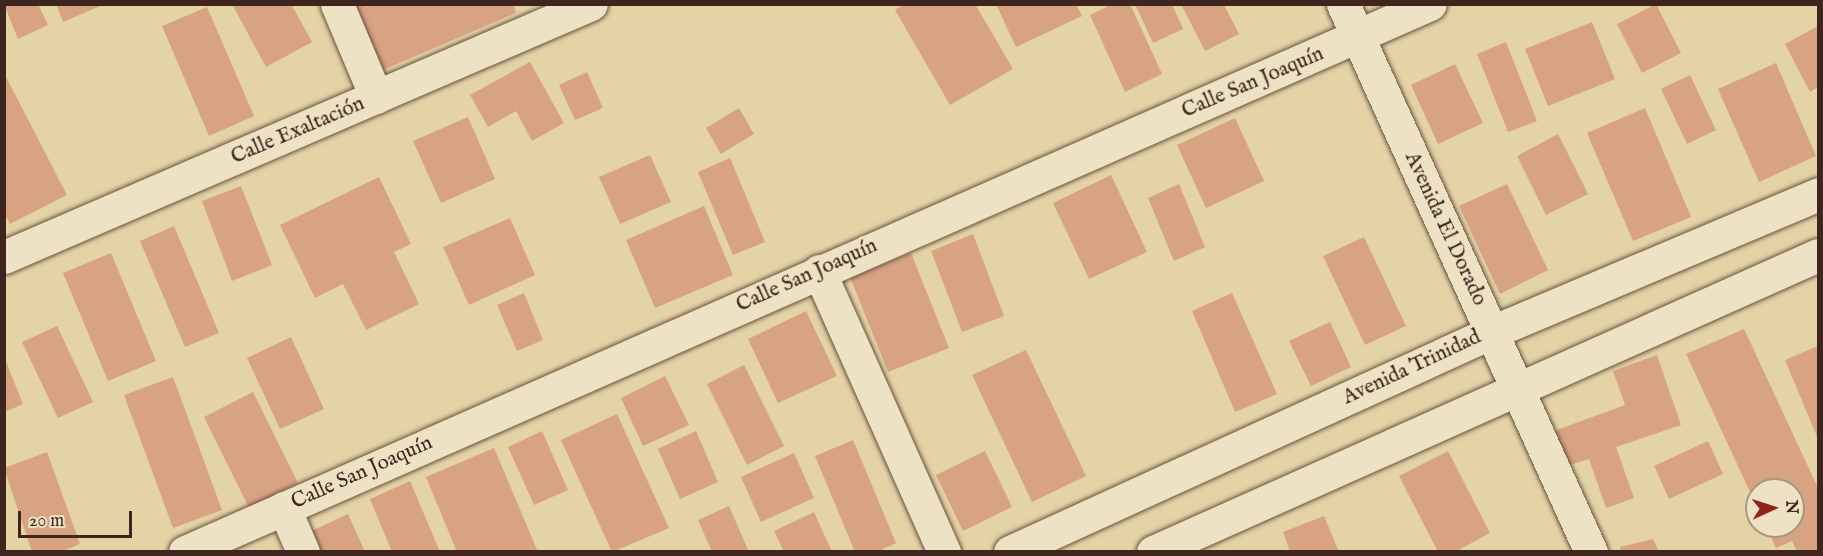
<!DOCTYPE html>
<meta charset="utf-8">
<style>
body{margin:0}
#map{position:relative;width:1823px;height:556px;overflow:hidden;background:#e4d3a5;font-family:"IM FELL English",serif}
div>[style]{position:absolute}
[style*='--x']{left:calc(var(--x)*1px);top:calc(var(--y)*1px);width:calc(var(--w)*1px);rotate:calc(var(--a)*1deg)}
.building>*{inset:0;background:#d8a382}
.roads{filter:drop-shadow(0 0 2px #685140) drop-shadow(0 0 2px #685140)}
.minor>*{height:33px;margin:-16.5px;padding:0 16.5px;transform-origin:16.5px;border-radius:16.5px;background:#ede2c4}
span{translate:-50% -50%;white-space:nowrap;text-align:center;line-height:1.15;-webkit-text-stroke:6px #ede2c4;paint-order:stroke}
.street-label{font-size:21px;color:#3e261e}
.frame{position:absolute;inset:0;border:6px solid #3e261e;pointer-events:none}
.north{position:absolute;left:1745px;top:478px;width:60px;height:60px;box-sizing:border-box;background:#ede2c4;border:2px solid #a79782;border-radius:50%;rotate:87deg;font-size:16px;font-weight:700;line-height:24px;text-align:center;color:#3e261e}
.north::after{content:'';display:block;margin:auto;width:21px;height:27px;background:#8f2418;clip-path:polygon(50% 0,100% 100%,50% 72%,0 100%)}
.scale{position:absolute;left:18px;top:511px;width:114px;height:27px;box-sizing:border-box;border:3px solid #3e261e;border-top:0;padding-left:8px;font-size:18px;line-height:21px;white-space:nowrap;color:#3e261e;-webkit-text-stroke:4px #ede2c4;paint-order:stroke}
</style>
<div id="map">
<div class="building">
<div style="clip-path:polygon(4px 4px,38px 4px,48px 25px,18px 39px)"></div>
<div style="clip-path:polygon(56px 4px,105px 4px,63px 22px)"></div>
<div style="clip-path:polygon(232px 4px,291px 4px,312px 42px,266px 67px)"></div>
<div style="clip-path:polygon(355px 4px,513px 4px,516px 13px,383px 70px)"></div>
<div style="clip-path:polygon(904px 4px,975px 4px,1013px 69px,950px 105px,895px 10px)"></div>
<div style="clip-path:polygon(996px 4px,1076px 4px,1082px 16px,1016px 47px)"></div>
<div style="clip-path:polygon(1113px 4px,1130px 4px,1162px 74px,1125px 92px,1090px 15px)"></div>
<div style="clip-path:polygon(1135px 4px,1172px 4px,1183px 29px,1153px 43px)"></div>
<div style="clip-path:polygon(1656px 4px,1681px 53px,1642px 73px,1617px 24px)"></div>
<div style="clip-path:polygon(1224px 5px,1239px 34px,1205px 51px,1182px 6px)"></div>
<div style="clip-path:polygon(207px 7px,254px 116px,209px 136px,162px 26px)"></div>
<div style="clip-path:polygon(1592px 22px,1615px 79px,1548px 106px,1525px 49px)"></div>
<div style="clip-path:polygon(1818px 26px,1818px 87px,1810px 92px,1785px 44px)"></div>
<div style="clip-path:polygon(1506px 42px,1537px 121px,1508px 132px,1477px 54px)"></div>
<div style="clip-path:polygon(530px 62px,564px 123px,532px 141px,516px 111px,488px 127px,470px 95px)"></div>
<div style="clip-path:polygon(1776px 63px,1816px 156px,1759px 182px,1718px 89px)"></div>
<div style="clip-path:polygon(1455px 64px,1483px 123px,1438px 144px,1411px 85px)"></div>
<div style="clip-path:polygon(587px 72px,603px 108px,575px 120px,559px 85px)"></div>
<div style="clip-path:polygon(4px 73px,67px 195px,10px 224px,4px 213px)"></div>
<div style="clip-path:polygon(1690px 75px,1716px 130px,1687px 144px,1661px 89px)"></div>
<div style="clip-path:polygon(739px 108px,754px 134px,721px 154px,706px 128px)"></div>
<div style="clip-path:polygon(1645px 108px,1691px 217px,1633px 241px,1587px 133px)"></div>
<div style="clip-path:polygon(468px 117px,495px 179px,441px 203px,413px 141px)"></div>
<div style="clip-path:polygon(1235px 118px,1264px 181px,1206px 208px,1177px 145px)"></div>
<div style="clip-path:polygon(1558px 134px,1588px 194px,1546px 215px,1517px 156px)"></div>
<div style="clip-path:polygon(650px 155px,671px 202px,620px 224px,599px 177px)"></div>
<div style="clip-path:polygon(730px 158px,765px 242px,733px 255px,698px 172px)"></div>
<div style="clip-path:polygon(1111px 175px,1147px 252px,1089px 279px,1053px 203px)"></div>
<div style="clip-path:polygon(379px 177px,411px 244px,394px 252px,419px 304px,366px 330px,343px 284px,315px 298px,280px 225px)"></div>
<div style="clip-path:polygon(1179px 184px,1205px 247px,1174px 261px,1148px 198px)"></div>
<div style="clip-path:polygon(1507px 184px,1548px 270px,1500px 294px,1459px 206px)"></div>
<div style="clip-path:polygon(241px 186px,272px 265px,232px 281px,202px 201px)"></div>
<div style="clip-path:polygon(704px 206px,733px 275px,655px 308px,626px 240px)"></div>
<div style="clip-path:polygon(510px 218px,535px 275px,469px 305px,443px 247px)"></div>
<div style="clip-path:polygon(174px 226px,219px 333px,185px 347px,140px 241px)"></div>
<div style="clip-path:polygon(973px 234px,1004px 316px,962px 332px,931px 251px)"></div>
<div style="clip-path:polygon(1364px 237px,1406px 326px,1365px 345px,1323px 256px)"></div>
<div style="clip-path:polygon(111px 253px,156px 361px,108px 381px,63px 273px)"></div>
<div style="clip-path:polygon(911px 253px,949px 348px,888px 372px,850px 277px)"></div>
<div style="clip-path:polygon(524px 293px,543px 340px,517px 351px,497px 305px)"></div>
<div style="clip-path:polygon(1232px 293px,1277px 394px,1235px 412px,1192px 311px)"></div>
<div style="clip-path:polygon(806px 311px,837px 376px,778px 403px,748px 339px)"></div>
<div style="clip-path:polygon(1330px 322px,1351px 367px,1311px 386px,1289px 341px)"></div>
<div style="clip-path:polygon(57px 326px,93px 402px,58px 418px,22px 342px)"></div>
<div style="clip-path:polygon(1744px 329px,1818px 488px,1818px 552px,1797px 552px,1792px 541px,1776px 548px,1766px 526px,1793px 526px,1793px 490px,1757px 490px,1757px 507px,1686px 354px)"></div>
<div style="clip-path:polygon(291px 337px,324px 409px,280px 429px,247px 358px)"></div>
<div style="clip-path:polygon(1818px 346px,1818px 439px,1785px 360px)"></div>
<div style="clip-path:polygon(1026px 350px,1086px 476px,1032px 502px,972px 375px)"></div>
<div style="clip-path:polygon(1657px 355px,1681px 425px,1616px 447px,1634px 498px,1606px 508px,1589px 459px,1567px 466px,1554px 431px,1625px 405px,1613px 371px)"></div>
<div style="clip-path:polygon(5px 359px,23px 404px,5px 412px)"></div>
<div style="clip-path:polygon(744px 365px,784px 446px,747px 465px,707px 384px)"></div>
<div style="clip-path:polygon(665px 376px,689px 425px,643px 446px,621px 398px)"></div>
<div style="clip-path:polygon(173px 377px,222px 510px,173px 528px,124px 395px)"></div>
<div style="clip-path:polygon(253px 392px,298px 483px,249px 508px,204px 417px)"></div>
<div style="clip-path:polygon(617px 414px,669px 528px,612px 552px,561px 440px)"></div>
<div style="clip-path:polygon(542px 431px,568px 490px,534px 505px,508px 447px)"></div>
<div style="clip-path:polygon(696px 431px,718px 482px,680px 499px,658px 449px)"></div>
<div style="clip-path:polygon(853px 440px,896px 543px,877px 552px,855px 552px,815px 456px)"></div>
<div style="clip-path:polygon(1708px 441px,1723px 474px,1669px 499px,1654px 466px)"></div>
<div style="clip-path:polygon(494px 448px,538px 552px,457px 552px,426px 477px)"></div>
<div style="clip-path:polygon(985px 451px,1012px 507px,963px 531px,936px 475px)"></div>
<div style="clip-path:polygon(1448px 451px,1490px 533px,1455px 552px,1438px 552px,1399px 476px)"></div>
<div style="clip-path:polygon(47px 452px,80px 544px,60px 552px,32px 552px,4px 468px)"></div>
<div style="clip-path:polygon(794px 453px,814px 498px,761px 522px,741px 477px)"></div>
<div style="clip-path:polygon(410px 481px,440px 552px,392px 552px,370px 499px)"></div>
<div style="clip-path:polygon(729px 506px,749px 552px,712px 552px,698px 520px)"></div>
<div style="clip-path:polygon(814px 512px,832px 552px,784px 552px,774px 531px)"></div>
<div style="clip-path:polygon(348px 514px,365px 552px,315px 552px,307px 533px)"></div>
<div style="clip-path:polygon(1324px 516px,1339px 552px,1290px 552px,1283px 532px)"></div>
<div style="clip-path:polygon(1653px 539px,1659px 552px,1621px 552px,1620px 547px)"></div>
</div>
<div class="roads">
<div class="minor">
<div style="--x:337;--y:4;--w:101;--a:67.2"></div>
<div style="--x:1343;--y:4;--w:602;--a:65.65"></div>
<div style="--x:4;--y:257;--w:639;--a:-23.32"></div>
<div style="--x:819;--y:271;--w:308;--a:66"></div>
<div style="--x:284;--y:508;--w:48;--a:66.6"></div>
<div style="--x:185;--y:552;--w:1360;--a:-23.76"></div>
<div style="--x:1010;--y:552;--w:530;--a:-24.53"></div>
<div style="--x:1492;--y:332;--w:354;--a:-22.9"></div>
<div style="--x:1153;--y:552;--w:728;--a:-24.07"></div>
</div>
</div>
<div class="street-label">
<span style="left:1253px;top:83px;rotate:-23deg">Calle San Joaquín</span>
<span style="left:298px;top:131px;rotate:-23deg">Calle Exaltación</span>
<span style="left:1445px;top:229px;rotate:65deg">Avenida El Dorado</span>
<span style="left:807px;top:276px;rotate:-24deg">Calle San Joaquín</span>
<span style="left:1412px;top:368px;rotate:-25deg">Avenida Trinidad</span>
<span style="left:362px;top:473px;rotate:-24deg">Calle San Joaquín</span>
</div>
<div class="frame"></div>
<div class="north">N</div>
<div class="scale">20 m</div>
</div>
